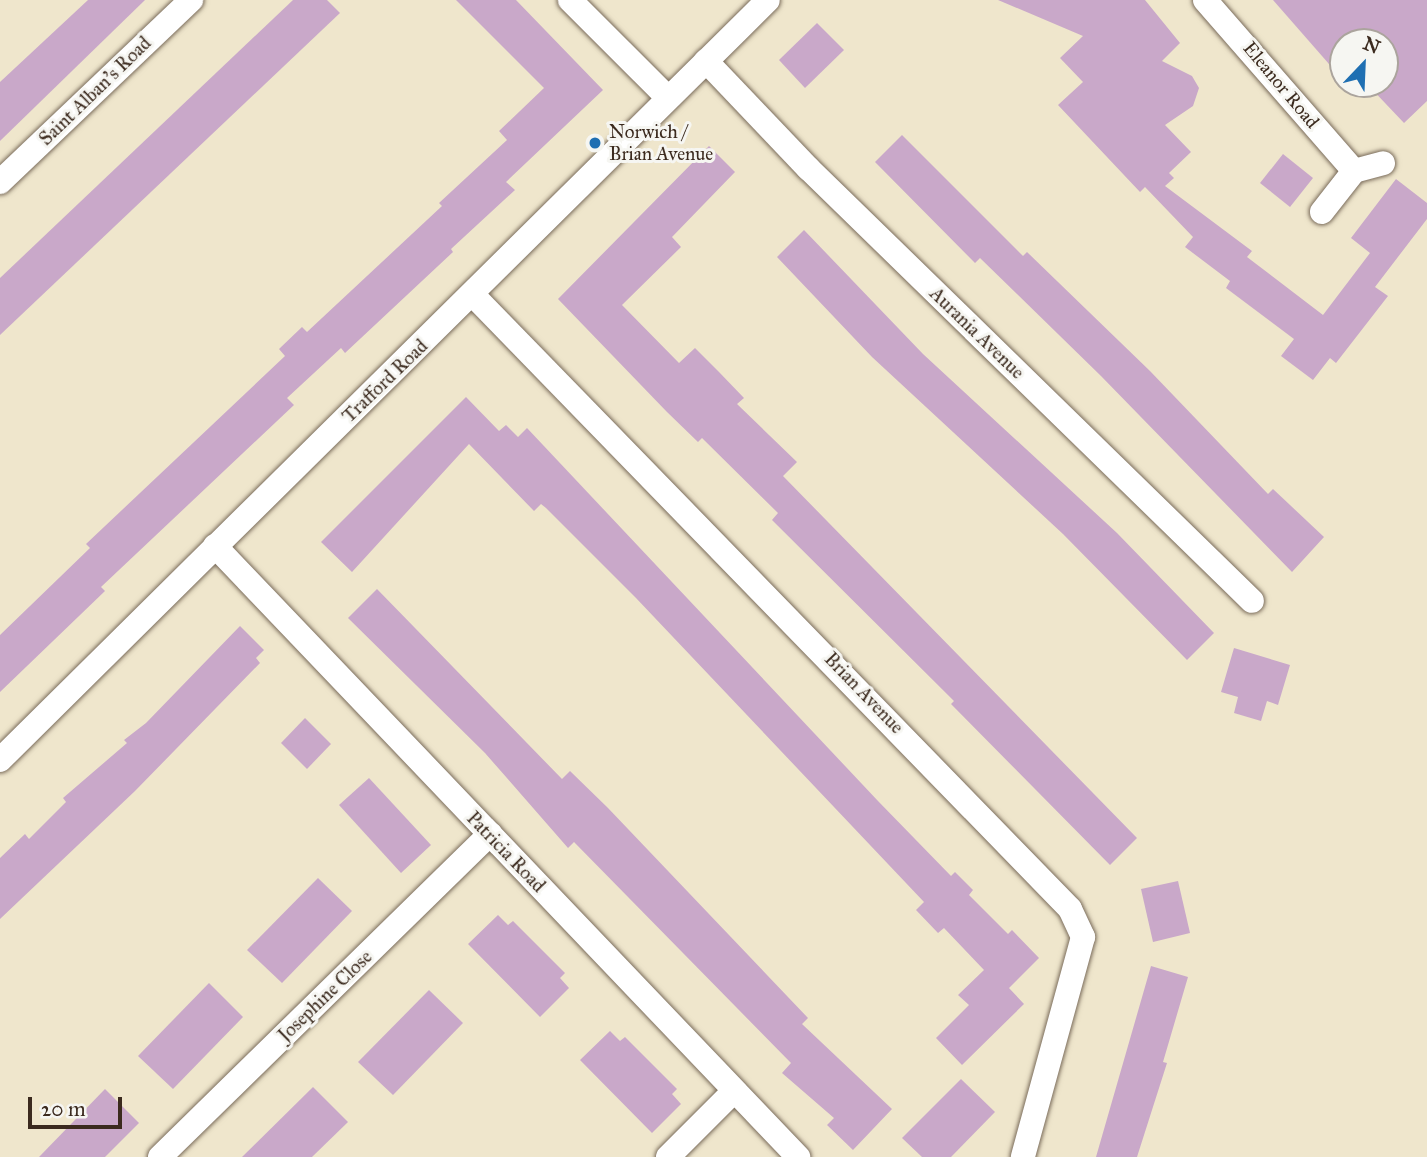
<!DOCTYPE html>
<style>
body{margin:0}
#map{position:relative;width:1427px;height:1157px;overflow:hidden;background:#efe6cc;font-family:"IM FELL Great Primer",serif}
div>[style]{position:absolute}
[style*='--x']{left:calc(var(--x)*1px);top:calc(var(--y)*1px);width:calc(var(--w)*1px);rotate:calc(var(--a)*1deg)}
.building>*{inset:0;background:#c9a8c9}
.roads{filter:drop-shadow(0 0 2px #7a6c5b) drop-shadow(0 0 2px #7a6c5b)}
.street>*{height:24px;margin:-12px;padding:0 12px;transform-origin:12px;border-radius:12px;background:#fff}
.dots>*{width:19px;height:19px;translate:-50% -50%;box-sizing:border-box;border:4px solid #f6f6f2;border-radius:50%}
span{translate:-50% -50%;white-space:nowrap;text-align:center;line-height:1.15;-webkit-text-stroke:6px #f6f6f2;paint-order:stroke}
.street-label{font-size:19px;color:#3b2a1e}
.poi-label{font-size:19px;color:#3b2a1e}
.left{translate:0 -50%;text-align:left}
.north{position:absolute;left:1329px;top:28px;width:70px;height:70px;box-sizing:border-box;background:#f6f6f2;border:2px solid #aba49d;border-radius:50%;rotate:23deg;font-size:19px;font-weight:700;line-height:28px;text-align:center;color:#3b2a1e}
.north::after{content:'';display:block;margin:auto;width:24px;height:32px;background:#1f6fb2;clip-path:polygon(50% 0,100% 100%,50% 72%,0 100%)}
.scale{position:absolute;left:28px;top:1097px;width:94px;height:32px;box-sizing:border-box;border:4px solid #3b2a1e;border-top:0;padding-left:9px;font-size:21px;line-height:24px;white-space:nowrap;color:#3b2a1e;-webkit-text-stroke:5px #f6f6f2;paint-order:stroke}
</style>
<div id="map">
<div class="building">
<div style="clip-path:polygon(88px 0,145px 0,0 141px,0 82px)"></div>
<div style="clip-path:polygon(293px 0,327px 0,340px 13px,0 335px,0 278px)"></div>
<div style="clip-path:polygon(456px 0,516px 0,603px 90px,506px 182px,515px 190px,451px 249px,453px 252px,345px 353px,341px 348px,287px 398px,294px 405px,101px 587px,105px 591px,0 692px,0 635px,90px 548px,86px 544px,285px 356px,279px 349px,302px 327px,307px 332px,442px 206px,439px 203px,507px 140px,499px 131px,544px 88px)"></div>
<div style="clip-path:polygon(998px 0,1145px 0,1180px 43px,1162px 61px,1192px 76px,1199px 88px,1193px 106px,1165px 125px,1191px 152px,1169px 173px,1174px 178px,1165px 186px,1252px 251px,1247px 257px,1323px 315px,1370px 253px,1351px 238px,1396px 179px,1427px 203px,1427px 219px,1375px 287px,1388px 296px,1336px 363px,1330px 358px,1313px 380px,1281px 356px,1294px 339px,1226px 288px,1230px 281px,1185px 247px,1193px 237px,1145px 187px,1140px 192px,1058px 105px,1083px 82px,1060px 58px,1083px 36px)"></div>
<div style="clip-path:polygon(1273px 0,1427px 0,1427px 101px,1404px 123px,1367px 84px,1385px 84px,1385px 42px,1343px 42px,1343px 80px)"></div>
<div style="clip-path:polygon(817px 23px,844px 50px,805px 88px,779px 60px)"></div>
<div style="clip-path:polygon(902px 135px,1023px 256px,1027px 252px,1150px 371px,1268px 494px,1273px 489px,1324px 537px,1292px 572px,1101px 376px,980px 258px,975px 263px,875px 162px)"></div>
<div style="clip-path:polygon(709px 146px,735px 172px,672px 237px,681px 247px,622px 305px,679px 363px,695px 348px,719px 372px,744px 398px,737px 404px,797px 462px,783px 476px,1137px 838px,1110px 865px,951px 704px,954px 701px,772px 520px,778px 513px,702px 438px,698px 442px,667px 412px,558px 299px)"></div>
<div style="clip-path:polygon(1283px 154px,1313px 178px,1290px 207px,1260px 183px)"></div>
<div style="clip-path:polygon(804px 230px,923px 354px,1117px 533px,1214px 633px,1187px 660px,1063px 534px,872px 357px,777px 257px)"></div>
<div style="clip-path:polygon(466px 397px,499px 431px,506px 425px,518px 437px,527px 428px,878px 801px,951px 876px,955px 872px,973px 890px,969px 895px,1008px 934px,1012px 930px,1039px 958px,1009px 988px,1024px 1004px,962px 1065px,936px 1038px,969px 1005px,958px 995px,984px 970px,944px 928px,938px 933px,916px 910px,924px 902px,636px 598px,546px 508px,541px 504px,534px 511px,469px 444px,352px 572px,321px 542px)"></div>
<div style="clip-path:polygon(377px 589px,562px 779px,570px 771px,608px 808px,808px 1018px,802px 1024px,892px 1109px,853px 1150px,827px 1125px,834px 1118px,782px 1073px,791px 1063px,574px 842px,568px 848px,485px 753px,348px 618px)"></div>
<div style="clip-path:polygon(240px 626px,264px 650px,256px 658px,260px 663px,135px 791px,0 919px,0 858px,25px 834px,29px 839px,66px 802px,63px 798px,127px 743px,124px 740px,146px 723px)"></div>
<div style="clip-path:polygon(1234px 648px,1290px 665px,1278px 705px,1267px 701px,1261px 721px,1234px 713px,1238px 697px,1221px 692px)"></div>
<div style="clip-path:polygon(305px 718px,331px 744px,307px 769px,281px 743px)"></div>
<div style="clip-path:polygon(369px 778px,431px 845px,401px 873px,339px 805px)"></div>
<div style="clip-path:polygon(318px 878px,352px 911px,282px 983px,247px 950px)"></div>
<div style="clip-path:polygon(1178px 881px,1190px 933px,1153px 942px,1141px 889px)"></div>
<div style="clip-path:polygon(498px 915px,508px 925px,513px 921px,565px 973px,560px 978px,569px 988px,540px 1017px,468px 944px)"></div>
<div style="clip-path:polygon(1151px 966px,1188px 977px,1163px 1062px,1167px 1063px,1137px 1157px,1096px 1157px)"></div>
<div style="clip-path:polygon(209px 983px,243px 1017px,173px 1089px,138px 1056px)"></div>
<div style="clip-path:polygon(429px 990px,463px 1023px,393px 1095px,358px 1062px)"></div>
<div style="clip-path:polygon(610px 1031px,620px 1041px,625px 1037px,677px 1089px,672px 1094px,681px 1104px,652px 1133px,580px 1060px)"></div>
<div style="clip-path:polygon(961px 1079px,995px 1112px,951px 1157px,922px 1157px,902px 1138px)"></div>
<div style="clip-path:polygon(313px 1087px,348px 1122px,312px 1157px,242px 1157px)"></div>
<div style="clip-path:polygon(105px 1089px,139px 1123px,105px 1157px,39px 1157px)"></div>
</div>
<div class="roads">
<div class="street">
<div style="--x:570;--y:0;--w:137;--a:45"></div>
<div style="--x:1205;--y:0;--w:227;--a:48.9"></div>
<div style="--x:1354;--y:171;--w:52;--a:128"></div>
<div style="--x:706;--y:61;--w:148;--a:46.4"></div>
<div style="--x:808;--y:168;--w:620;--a:44.28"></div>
<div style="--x:1354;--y:171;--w:30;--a:-15"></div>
<div style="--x:0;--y:182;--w:264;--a:-43.6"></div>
<div style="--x:473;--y:295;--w:856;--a:45.8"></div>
<div style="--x:1070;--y:909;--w:31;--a:65"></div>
<div style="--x:1083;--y:937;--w:228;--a:105.3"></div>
<div style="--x:215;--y:546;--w:845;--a:46.34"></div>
<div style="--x:0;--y:760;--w:1080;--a:-44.7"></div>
<div style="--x:160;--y:1157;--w:462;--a:-44.4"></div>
<div style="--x:668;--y:1157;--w:93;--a:-45"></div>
</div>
</div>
<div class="dots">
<div style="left:595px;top:143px;background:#1f6fb2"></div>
</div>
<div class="street-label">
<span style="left:1281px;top:85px;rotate:50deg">Eleanor Road</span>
<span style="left:95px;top:91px;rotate:-44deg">Saint Alban's Road</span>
<span style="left:977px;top:333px;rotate:44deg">Aurania Avenue</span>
<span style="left:385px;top:381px;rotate:-44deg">Trafford Road</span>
<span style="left:864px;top:693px;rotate:46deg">Brian Avenue</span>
<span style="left:506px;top:852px;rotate:46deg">Patricia Road</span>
<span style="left:325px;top:996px;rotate:-44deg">Josephine Close</span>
</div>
<div class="poi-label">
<span class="left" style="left:609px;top:143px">Norwich /<br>Brian Avenue</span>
</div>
<div class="north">N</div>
<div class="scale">20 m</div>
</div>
